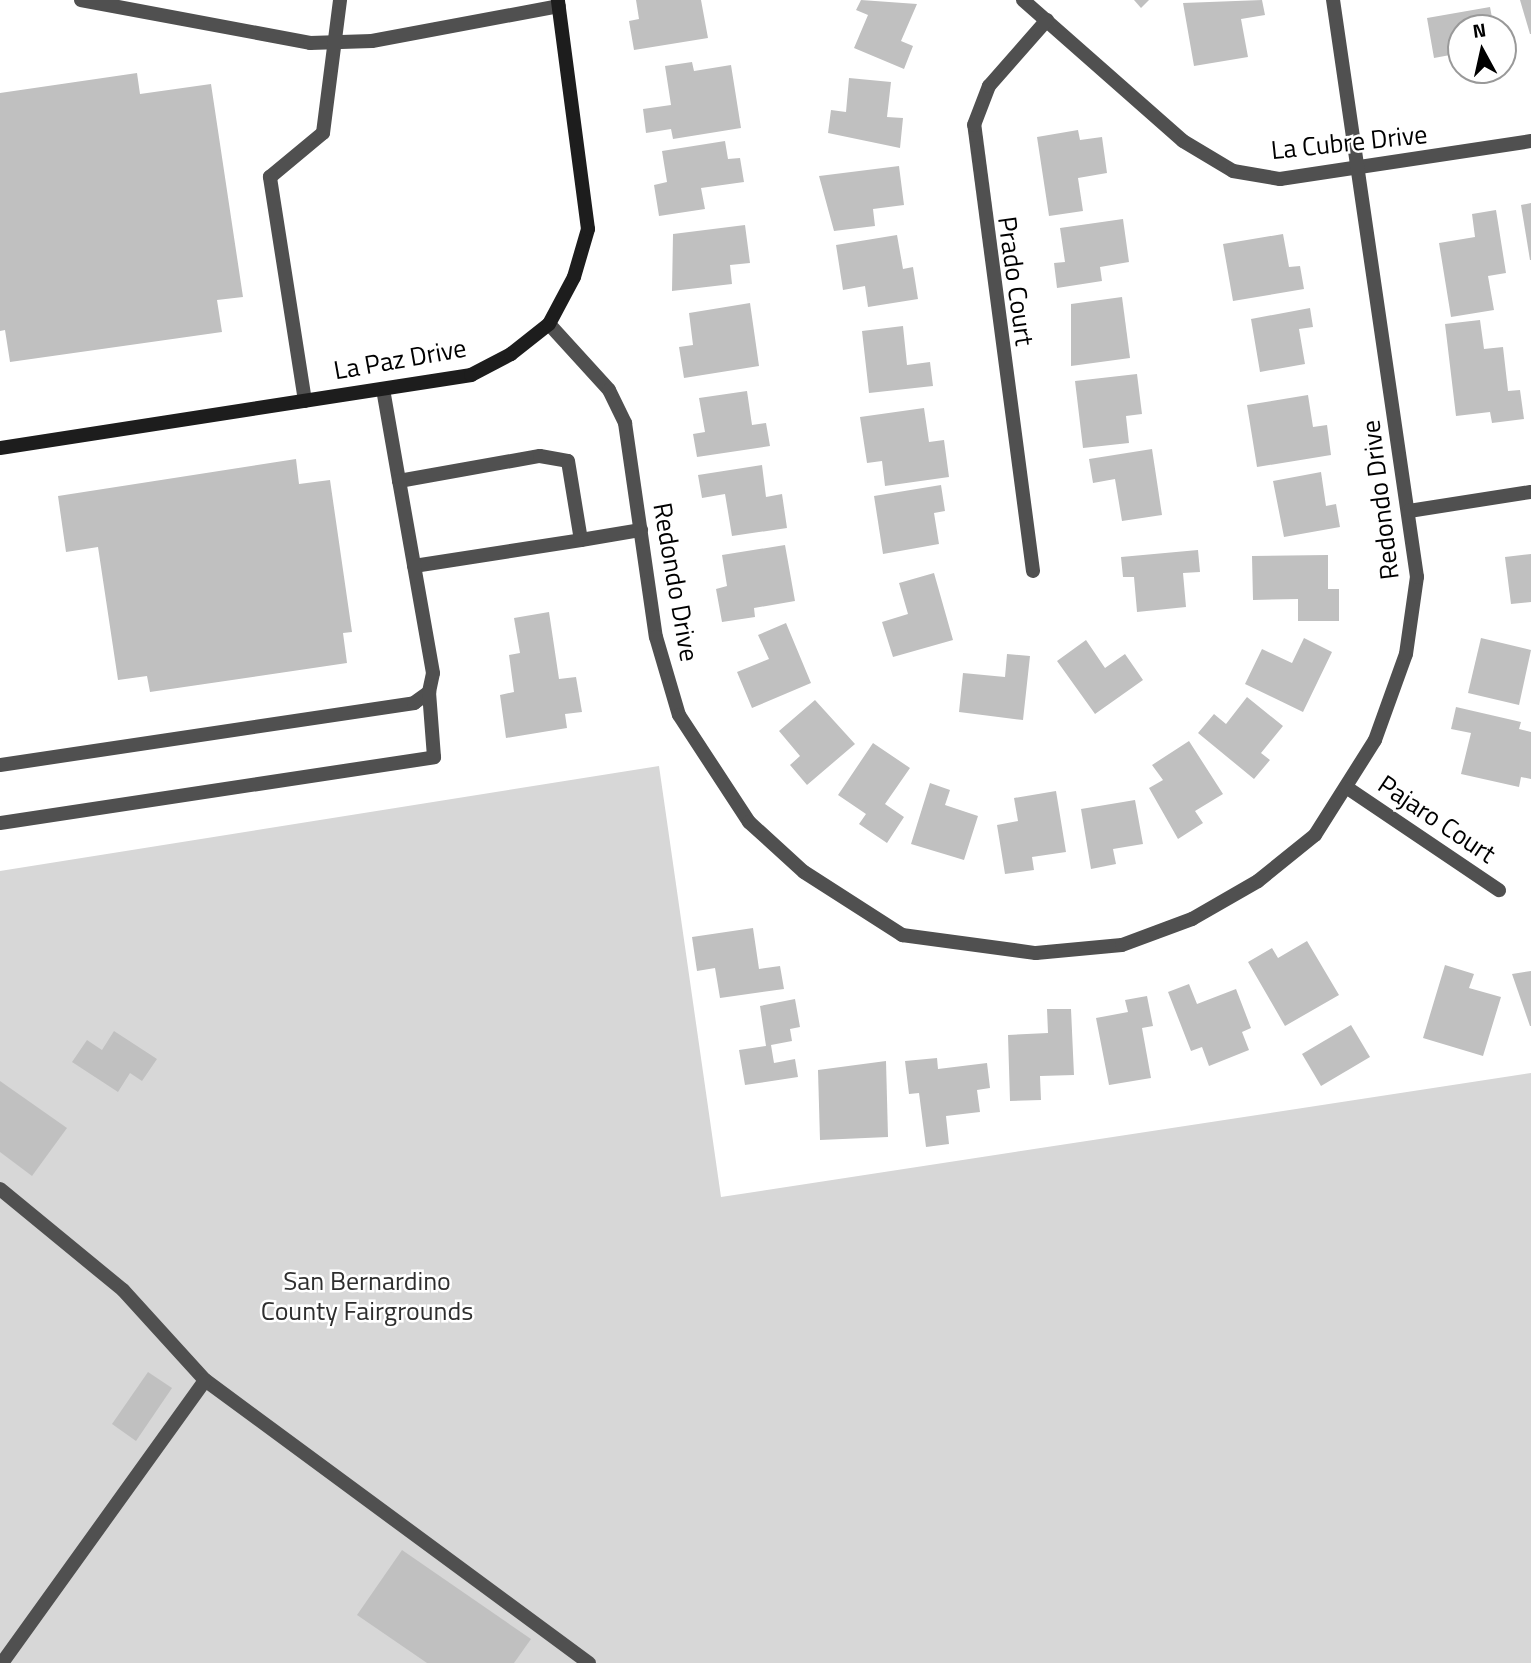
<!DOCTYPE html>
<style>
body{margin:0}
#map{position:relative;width:1531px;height:1663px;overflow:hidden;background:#fff;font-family:"Titillium Web",sans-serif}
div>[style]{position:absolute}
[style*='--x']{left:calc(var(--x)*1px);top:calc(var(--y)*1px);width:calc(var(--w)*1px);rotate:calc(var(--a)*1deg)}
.green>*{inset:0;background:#d7d7d7}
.building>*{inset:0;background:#c0c0c0}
.lane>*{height:14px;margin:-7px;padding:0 7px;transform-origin:7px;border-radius:7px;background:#505050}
.street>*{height:14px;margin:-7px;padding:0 7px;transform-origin:7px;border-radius:7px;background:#505050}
.secondary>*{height:14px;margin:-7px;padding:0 7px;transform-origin:7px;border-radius:7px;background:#1d1d1d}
span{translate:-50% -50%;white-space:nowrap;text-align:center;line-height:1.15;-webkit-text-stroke:5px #fff;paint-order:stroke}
.street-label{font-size:26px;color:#000}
.park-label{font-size:26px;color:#2e2e2e}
.north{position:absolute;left:1447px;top:14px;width:70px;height:70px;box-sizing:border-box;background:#fff;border:2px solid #999;border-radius:50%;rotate:352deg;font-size:19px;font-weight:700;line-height:28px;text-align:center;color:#000}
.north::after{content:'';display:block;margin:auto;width:24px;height:32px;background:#000;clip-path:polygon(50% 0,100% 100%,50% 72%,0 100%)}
</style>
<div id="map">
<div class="green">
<div style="clip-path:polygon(659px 766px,721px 1197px,1531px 1073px,1531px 1663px,0 1663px,0 871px)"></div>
</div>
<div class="building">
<div style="clip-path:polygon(636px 0,701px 0,708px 38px,634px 50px,629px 21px,639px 19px)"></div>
<div style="clip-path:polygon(861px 0,917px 4px,901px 41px,913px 46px,904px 69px,854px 48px,868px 15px,856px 10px)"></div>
<div style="clip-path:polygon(1134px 0,1149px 0,1141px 8px)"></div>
<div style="clip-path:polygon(1262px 0,1265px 15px,1241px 19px,1248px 57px,1194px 66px,1183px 3px)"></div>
<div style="clip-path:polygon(1520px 0,1531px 0,1531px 34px,1530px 34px)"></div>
<div style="clip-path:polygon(1490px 7px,1494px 28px,1461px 28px,1461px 53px,1434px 58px,1427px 18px)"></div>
<div style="clip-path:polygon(692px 62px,694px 71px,731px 65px,741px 128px,673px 139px,671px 129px,646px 133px,643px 109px,671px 105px,665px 66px)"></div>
<div style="clip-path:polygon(137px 73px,140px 94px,211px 84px,243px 297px,217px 300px,222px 332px,10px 362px,5px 330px,0 331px,0 93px)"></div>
<div style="clip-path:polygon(849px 78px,891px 82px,887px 117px,903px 118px,900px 148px,828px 133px,831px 110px,846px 112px)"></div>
<div style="clip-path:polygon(1078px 130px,1080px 140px,1102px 137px,1107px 173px,1078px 178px,1083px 211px,1049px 216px,1037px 137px)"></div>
<div style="clip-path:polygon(725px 141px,728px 159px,740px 158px,744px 182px,701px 188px,705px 209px,659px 216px,654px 185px,667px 182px,662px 151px)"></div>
<div style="clip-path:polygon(899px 166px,904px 205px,873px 209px,875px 226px,834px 231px,819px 176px)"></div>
<div style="clip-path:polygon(1531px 203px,1531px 260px,1530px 260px,1521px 205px)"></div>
<div style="clip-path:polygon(1496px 210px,1506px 273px,1488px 276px,1494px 310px,1451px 317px,1439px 243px,1475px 237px,1472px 214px)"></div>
<div style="clip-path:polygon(1123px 219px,1129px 262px,1100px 267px,1102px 281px,1057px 288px,1054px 263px,1065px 262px,1060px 228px)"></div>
<div style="clip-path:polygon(745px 225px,750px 263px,730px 265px,732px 284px,672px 291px,673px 234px)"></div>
<div style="clip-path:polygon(1283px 234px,1289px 267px,1300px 266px,1304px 289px,1233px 301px,1223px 244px)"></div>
<div style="clip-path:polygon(897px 235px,903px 269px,913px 267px,918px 299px,868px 307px,865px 286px,843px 290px,836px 245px)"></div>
<div style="clip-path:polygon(1122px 297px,1130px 358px,1071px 366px,1071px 304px)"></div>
<div style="clip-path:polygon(750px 303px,759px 366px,684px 378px,679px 347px,693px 345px,689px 313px)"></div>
<div style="clip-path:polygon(1310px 308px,1313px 327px,1299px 329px,1305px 364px,1260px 372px,1251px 319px)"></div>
<div style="clip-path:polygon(1480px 320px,1484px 349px,1503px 347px,1508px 391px,1520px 390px,1524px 419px,1492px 423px,1490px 412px,1456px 416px,1445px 324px)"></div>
<div style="clip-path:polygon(903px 326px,907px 365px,930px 362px,933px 386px,869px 393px,862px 331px)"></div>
<div style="clip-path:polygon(1137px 374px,1142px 414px,1126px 416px,1129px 443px,1083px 448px,1075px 381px)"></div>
<div style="clip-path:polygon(747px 391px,752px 425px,766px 423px,770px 446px,697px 457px,693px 434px,705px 432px,699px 398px)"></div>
<div style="clip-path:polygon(1308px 395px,1313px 427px,1327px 425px,1331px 455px,1257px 467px,1247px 405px)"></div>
<div style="clip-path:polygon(924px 408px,929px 442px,944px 440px,949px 477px,885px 486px,882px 461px,867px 463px,860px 417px)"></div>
<div style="clip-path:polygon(1152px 449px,1162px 515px,1122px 521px,1115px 479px,1093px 483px,1089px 459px)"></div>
<div style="clip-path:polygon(296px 459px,299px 484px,330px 480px,352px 632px,343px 633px,347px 663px,150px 692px,147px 676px,118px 680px,98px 547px,66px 552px,58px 496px)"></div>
<div style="clip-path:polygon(762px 465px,766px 497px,782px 494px,787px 528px,732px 536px,725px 494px,702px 498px,698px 475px)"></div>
<div style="clip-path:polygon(1321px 472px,1326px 506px,1336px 504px,1340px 527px,1284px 537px,1273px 481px)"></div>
<div style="clip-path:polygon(941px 485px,945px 511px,934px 513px,939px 544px,883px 554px,874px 496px)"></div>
<div style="clip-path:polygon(785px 545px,795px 601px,754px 608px,755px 617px,722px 622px,716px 589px,727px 586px,722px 555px)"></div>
<div style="clip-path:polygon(1198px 550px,1200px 572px,1183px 573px,1186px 607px,1137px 612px,1134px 577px,1123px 577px,1121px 557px)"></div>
<div style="clip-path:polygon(1531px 554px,1531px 602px,1511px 604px,1505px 557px)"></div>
<div style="clip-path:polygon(1328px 555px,1328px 589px,1339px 589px,1339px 621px,1298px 621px,1298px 599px,1253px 600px,1252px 556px)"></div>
<div style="clip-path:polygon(934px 573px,953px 640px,893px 657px,882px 622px,908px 614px,899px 583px)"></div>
<div style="clip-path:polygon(549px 612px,559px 679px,576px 677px,582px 712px,565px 714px,567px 728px,506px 738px,500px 695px,514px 692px,509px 655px,520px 653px,514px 618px)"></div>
<div style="clip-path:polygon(786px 623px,811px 683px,752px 708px,737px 672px,769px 659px,758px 635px)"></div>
<div style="clip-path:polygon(1304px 638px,1332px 652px,1303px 712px,1245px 684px,1262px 649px,1292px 663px)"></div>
<div style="clip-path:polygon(1481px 638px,1531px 650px,1519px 705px,1468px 693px)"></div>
<div style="clip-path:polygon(1086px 640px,1105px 668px,1125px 654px,1143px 680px,1095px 714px,1057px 661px)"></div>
<div style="clip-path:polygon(1007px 654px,1030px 656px,1023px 720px,959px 712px,963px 673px,1005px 677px)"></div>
<div style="clip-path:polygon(1247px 697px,1283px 726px,1261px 753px,1270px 760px,1254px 779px,1198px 733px,1214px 714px,1226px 724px)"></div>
<div style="clip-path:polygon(815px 700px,855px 744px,807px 785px,790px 765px,800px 756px,779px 731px)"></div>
<div style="clip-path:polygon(1456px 707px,1521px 722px,1519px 729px,1531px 732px,1531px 779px,1521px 777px,1519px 787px,1461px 774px,1471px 733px,1451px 729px)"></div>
<div style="clip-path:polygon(1189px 741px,1223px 794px,1195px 811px,1203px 823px,1178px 839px,1149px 788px,1163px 780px,1152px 765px)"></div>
<div style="clip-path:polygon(873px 743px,910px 768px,885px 804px,904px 817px,887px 843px,859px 824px,866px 814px,838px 795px)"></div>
<div style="clip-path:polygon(930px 783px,950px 790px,945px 805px,978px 816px,964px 860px,911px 844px)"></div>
<div style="clip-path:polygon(1056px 791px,1066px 852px,1032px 857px,1034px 870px,1005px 874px,997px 825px,1018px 821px,1014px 798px)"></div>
<div style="clip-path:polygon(1135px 800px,1143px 844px,1113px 849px,1116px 864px,1091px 869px,1081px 809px)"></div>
<div style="clip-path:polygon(753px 928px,759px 969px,780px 966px,784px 989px,720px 998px,715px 968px,697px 971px,692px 937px)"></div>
<div style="clip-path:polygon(1307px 941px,1339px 995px,1285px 1026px,1248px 962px,1272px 948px,1278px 958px)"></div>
<div style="clip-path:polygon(1445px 965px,1474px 974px,1469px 988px,1501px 997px,1483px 1056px,1423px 1038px)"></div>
<div style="clip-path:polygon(1531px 971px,1531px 1026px,1530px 1026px,1512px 974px)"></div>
<div style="clip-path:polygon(1189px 984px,1197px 1004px,1236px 989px,1251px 1028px,1242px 1032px,1249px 1050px,1209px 1066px,1202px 1047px,1191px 1051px,1168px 992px)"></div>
<div style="clip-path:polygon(1147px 996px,1153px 1026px,1142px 1028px,1151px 1078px,1109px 1085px,1096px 1018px,1128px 1012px,1125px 1000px)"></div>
<div style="clip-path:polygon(795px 999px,800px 1027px,790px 1029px,792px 1041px,771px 1045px,774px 1063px,795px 1059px,798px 1077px,745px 1085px,739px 1050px,766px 1046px,760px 1006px)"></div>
<div style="clip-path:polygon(1047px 1009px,1071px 1009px,1074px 1075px,1040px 1076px,1041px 1100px,1010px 1101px,1008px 1035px,1048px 1033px)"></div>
<div style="clip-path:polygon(1351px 1025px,1370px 1057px,1321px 1086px,1302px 1054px)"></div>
<div style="clip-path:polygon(114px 1031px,157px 1059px,142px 1081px,130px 1073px,118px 1092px,72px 1062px,87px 1040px,102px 1050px)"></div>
<div style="clip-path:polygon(937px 1058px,938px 1069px,987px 1063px,990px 1088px,977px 1090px,980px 1112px,946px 1116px,949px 1144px,926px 1147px,919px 1093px,909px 1094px,905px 1061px)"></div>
<div style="clip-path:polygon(886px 1061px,888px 1137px,820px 1140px,818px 1070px)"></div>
<div style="clip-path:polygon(0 1081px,67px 1128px,32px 1176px,0 1152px)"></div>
<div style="clip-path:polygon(148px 1372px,172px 1388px,136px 1441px,112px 1424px)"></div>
<div style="clip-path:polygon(402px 1550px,531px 1639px,514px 1663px,427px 1663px,357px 1615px)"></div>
</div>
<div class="lane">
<div style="--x:81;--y:0;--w:233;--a:10.6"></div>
<div style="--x:310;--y:43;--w:62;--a:-1.8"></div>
<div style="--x:372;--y:41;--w:190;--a:-10.6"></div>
<div style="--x:383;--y:389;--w:93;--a:80.1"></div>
<div style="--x:399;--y:481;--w:143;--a:-10.1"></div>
<div style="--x:540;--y:456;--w:28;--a:10"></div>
<div style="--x:568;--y:461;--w:80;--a:80.7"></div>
<div style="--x:581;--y:540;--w:61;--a:-9.5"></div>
<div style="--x:305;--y:401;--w:227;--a:-98.9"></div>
<div style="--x:270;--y:177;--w:69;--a:-39.7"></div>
<div style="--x:323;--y:133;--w:134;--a:-82.7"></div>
<div style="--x:414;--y:566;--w:169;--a:-8.8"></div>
<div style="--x:0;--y:765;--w:419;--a:-8.5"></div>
<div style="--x:414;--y:703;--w:19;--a:-36"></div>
<div style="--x:429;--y:692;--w:19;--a:-78"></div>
<div style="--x:433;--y:673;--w:195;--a:-100"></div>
<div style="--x:0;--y:823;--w:439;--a:-8.6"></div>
<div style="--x:434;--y:757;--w:65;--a:-94.4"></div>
</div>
<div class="street">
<div style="--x:1023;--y:0;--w:213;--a:41.4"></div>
<div style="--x:1183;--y:141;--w:58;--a:31"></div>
<div style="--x:1233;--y:171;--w:48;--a:9.7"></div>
<div style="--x:1280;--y:179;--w:254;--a:-8.6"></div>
<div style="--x:549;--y:324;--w:89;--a:47.7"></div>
<div style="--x:609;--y:390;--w:37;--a:64"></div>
<div style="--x:625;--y:423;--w:216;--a:81.8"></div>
<div style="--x:656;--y:637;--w:81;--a:73.6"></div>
<div style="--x:679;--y:715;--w:128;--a:56.8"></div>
<div style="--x:749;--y:822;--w:74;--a:42.3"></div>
<div style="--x:804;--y:872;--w:117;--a:32.7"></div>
<div style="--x:902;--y:935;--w:135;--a:7.7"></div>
<div style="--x:1036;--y:953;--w:86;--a:-5.3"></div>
<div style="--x:1122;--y:945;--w:75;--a:-20.4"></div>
<div style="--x:1192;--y:919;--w:76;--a:-29.9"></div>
<div style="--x:1258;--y:881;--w:73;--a:-38.9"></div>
<div style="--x:1315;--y:835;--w:112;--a:-57.7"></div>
<div style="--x:1375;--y:740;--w:91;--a:-70.2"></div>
<div style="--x:1406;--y:654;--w:78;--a:-81.9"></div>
<div style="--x:1417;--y:577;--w:583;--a:-98.28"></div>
<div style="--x:1409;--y:511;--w:123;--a:-8.9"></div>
<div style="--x:1033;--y:571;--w:450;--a:-97.5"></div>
<div style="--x:974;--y:125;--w:42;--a:-69"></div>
<div style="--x:989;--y:86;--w:88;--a:-48.7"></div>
<div style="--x:1349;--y:789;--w:181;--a:34"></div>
<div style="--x:0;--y:1189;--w:159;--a:39.4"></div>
<div style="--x:123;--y:1290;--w:122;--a:47.7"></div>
<div style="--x:205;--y:1380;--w:477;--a:36.4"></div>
<div style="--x:2;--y:1663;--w:348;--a:-54.3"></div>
</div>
<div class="secondary">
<div style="--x:0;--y:448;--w:477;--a:-8.8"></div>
<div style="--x:471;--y:375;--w:45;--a:-27.7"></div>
<div style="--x:511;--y:354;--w:48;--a:-38.3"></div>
<div style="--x:549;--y:324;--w:53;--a:-62"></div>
<div style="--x:574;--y:277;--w:50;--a:-73.7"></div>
<div style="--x:588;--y:229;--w:231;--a:-97.5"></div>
</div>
<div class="street-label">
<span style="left:1349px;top:142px;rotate:-6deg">La Cubre Drive</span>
<span style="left:1016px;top:281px;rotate:82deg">Prado Court</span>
<span style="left:400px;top:359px;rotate:-10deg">La Paz Drive</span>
<span style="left:1380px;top:500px;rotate:-97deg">Redondo Drive</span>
<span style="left:676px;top:582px;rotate:80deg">Redondo Drive</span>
<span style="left:1437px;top:819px;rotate:34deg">Pajaro Court</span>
</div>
<div class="park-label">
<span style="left:367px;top:1296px">San Bernardino<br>County Fairgrounds</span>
</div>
<div class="north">N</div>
</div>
